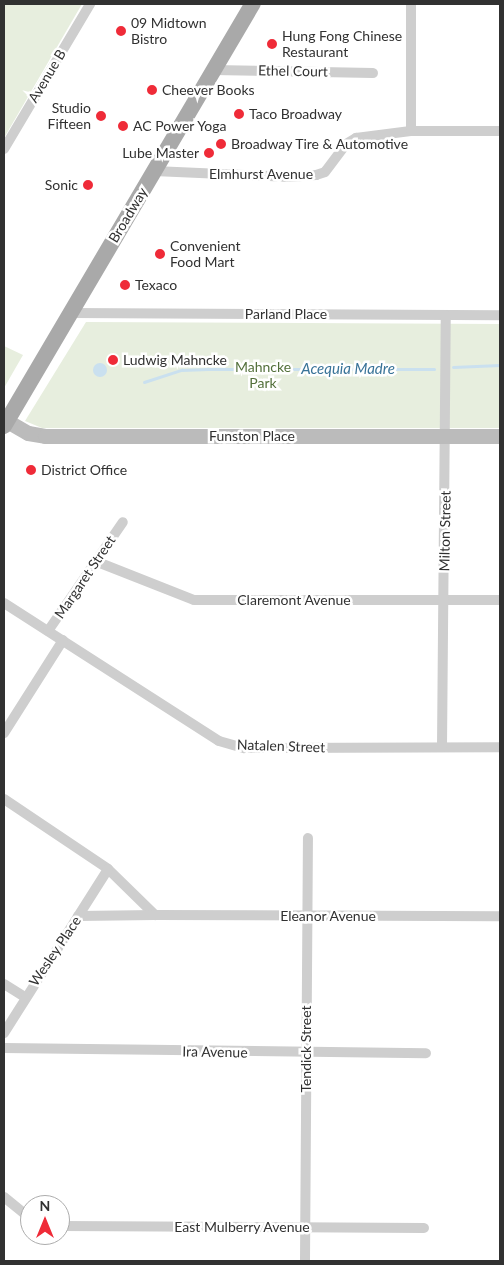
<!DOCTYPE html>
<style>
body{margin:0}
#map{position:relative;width:504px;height:1265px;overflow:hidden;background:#fff;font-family:Lato,sans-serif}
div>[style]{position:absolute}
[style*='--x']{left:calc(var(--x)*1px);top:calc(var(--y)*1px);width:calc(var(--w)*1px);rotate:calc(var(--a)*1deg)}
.green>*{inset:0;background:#e7eede}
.water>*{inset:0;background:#cae0ef}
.round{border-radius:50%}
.stream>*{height:3px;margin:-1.5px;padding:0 1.5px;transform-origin:1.5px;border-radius:1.5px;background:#cae0ef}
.street>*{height:10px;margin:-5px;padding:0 5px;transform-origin:5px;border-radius:5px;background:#cecece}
.secondary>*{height:15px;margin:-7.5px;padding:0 7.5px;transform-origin:7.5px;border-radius:7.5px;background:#bbb}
.primary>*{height:16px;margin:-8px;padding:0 8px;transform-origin:8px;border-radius:8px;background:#a9a9a9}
.dots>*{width:14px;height:14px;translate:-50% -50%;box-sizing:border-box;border:2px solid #fff;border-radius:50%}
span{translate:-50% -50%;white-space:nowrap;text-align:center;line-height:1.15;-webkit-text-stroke:5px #fff;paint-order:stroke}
.poi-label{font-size:14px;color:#313131}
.left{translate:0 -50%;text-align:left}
.right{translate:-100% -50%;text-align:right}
.street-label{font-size:14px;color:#313131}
.park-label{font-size:14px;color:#53703b}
.water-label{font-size:15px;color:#397398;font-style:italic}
.frame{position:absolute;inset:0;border:5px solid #313131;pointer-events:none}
.north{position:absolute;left:20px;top:1195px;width:50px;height:50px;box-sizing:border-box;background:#fff;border:1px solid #adadad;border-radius:50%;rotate:0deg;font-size:14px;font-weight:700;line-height:20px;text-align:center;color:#313131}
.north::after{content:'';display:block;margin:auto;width:18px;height:22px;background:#ef2b38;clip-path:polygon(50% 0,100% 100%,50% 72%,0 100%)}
</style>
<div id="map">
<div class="green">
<div style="clip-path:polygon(4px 4px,82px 4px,4px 138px)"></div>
<div style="clip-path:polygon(86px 322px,500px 324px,500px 428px,42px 428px,25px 421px)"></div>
<div style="clip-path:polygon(4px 346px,23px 355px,4px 388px)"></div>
</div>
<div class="water">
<div class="round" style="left:93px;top:363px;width:14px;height:14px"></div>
</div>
<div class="stream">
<div style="--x:453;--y:367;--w:47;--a:-2.4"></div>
<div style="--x:144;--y:382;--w:40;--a:-18"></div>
<div style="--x:182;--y:370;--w:26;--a:-2"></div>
<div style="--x:208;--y:369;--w:226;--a:0"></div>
</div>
<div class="street">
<div style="--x:411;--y:4;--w:127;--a:90"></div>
<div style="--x:213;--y:70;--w:160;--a:1.1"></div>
<div style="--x:4;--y:149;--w:169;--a:-59.3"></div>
<div style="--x:154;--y:171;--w:135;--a:2.5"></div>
<div style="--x:289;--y:177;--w:27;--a:-4"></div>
<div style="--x:316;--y:175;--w:9;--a:-18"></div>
<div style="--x:325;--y:172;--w:35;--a:-53"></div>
<div style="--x:346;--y:144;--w:12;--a:-31"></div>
<div style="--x:356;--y:138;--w:55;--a:-7.3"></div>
<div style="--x:411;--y:131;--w:89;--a:0"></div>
<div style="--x:71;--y:313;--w:429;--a:0.3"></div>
<div style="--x:95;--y:561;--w:106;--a:21.5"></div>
<div style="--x:194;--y:600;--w:306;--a:0"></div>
<div style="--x:4;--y:603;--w:255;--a:32.7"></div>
<div style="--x:219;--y:741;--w:26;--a:16"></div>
<div style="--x:244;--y:748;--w:24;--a:0"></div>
<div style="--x:268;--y:748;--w:232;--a:-0.2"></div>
<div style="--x:48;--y:631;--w:132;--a:-55.5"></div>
<div style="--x:4;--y:733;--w:110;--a:-57.6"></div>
<div style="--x:442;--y:747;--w:432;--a:-89.5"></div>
<div style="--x:4;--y:799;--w:125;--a:33.9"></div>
<div style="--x:108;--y:869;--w:66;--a:44.4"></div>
<div style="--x:155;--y:915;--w:345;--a:0.2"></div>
<div style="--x:78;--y:916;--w:77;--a:-0.7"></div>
<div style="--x:4;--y:984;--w:25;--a:32"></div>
<div style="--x:4;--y:1033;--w:194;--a:-57.6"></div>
<div style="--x:4;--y:1048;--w:422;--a:0.7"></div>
<div style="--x:4;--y:1197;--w:33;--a:39"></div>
<div style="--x:60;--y:1226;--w:364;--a:0.3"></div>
<div style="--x:305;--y:1261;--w:423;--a:-89.6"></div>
</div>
<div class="secondary">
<div style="--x:7;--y:421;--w:24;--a:30"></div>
<div style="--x:28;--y:433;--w:17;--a:10"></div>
<div style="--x:45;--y:436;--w:455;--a:0"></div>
</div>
<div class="primary">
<div style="--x:4;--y:426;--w:490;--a:-59.5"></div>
</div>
<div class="dots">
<div style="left:121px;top:31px;background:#ef2b38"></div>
<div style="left:272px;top:44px;background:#ef2b38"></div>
<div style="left:152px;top:90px;background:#ef2b38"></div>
<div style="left:239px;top:114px;background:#ef2b38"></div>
<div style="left:101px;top:116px;background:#ef2b38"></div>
<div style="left:123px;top:126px;background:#ef2b38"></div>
<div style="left:221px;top:144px;background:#ef2b38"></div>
<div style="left:209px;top:153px;background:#ef2b38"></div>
<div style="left:88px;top:185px;background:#ef2b38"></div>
<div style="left:160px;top:254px;background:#ef2b38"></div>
<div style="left:125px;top:285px;background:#ef2b38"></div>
<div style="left:113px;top:360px;background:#ef2b38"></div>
<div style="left:31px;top:470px;background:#ef2b38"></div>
</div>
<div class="poi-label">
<span class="left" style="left:131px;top:31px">09 Midtown<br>Bistro</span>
<span class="left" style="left:282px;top:44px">Hung Fong Chinese<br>Restaurant</span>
<span class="left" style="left:162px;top:90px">Cheever Books</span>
<span class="right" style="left:91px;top:116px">Studio<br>Fifteen</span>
<span class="left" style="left:249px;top:114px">Taco Broadway</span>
<span class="left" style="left:133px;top:126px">AC Power Yoga</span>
<span class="left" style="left:231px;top:144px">Broadway Tire &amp; Automotive</span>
<span class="right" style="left:199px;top:153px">Lube Master</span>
<span class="right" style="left:78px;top:185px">Sonic</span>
<span class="left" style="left:170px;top:254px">Convenient<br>Food Mart</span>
<span class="left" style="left:135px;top:285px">Texaco</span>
<span class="left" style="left:123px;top:360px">Ludwig Mahncke</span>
<span class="left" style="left:41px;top:470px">District Office</span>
</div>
<div class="street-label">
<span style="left:293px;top:71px;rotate:1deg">Ethel Court</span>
<span style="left:47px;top:76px;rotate:-59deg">Avenue B</span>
<span style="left:261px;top:174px">Elmhurst Avenue</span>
<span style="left:128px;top:215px;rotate:-59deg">Broadway</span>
<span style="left:286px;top:314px">Parland Place</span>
<span style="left:252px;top:436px">Funston Place</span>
<span style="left:445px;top:531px;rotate:-89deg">Milton Street</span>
<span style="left:85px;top:577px;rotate:-56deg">Margaret Street</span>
<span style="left:294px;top:600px">Claremont Avenue</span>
<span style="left:281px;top:746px;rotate:2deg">Natalen Street</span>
<span style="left:328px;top:916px">Eleanor Avenue</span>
<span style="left:55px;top:951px;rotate:-56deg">Wesley Place</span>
<span style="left:306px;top:1049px;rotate:-90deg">Tendick Street</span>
<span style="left:215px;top:1052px;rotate:1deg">Ira Avenue</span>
<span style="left:242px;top:1227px">East Mulberry Avenue</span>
</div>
<div class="park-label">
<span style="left:263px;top:375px">Mahncke<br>Park</span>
</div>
<div class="water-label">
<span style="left:348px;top:369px">Acequia Madre</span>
</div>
<div class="frame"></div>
<div class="north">N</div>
</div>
